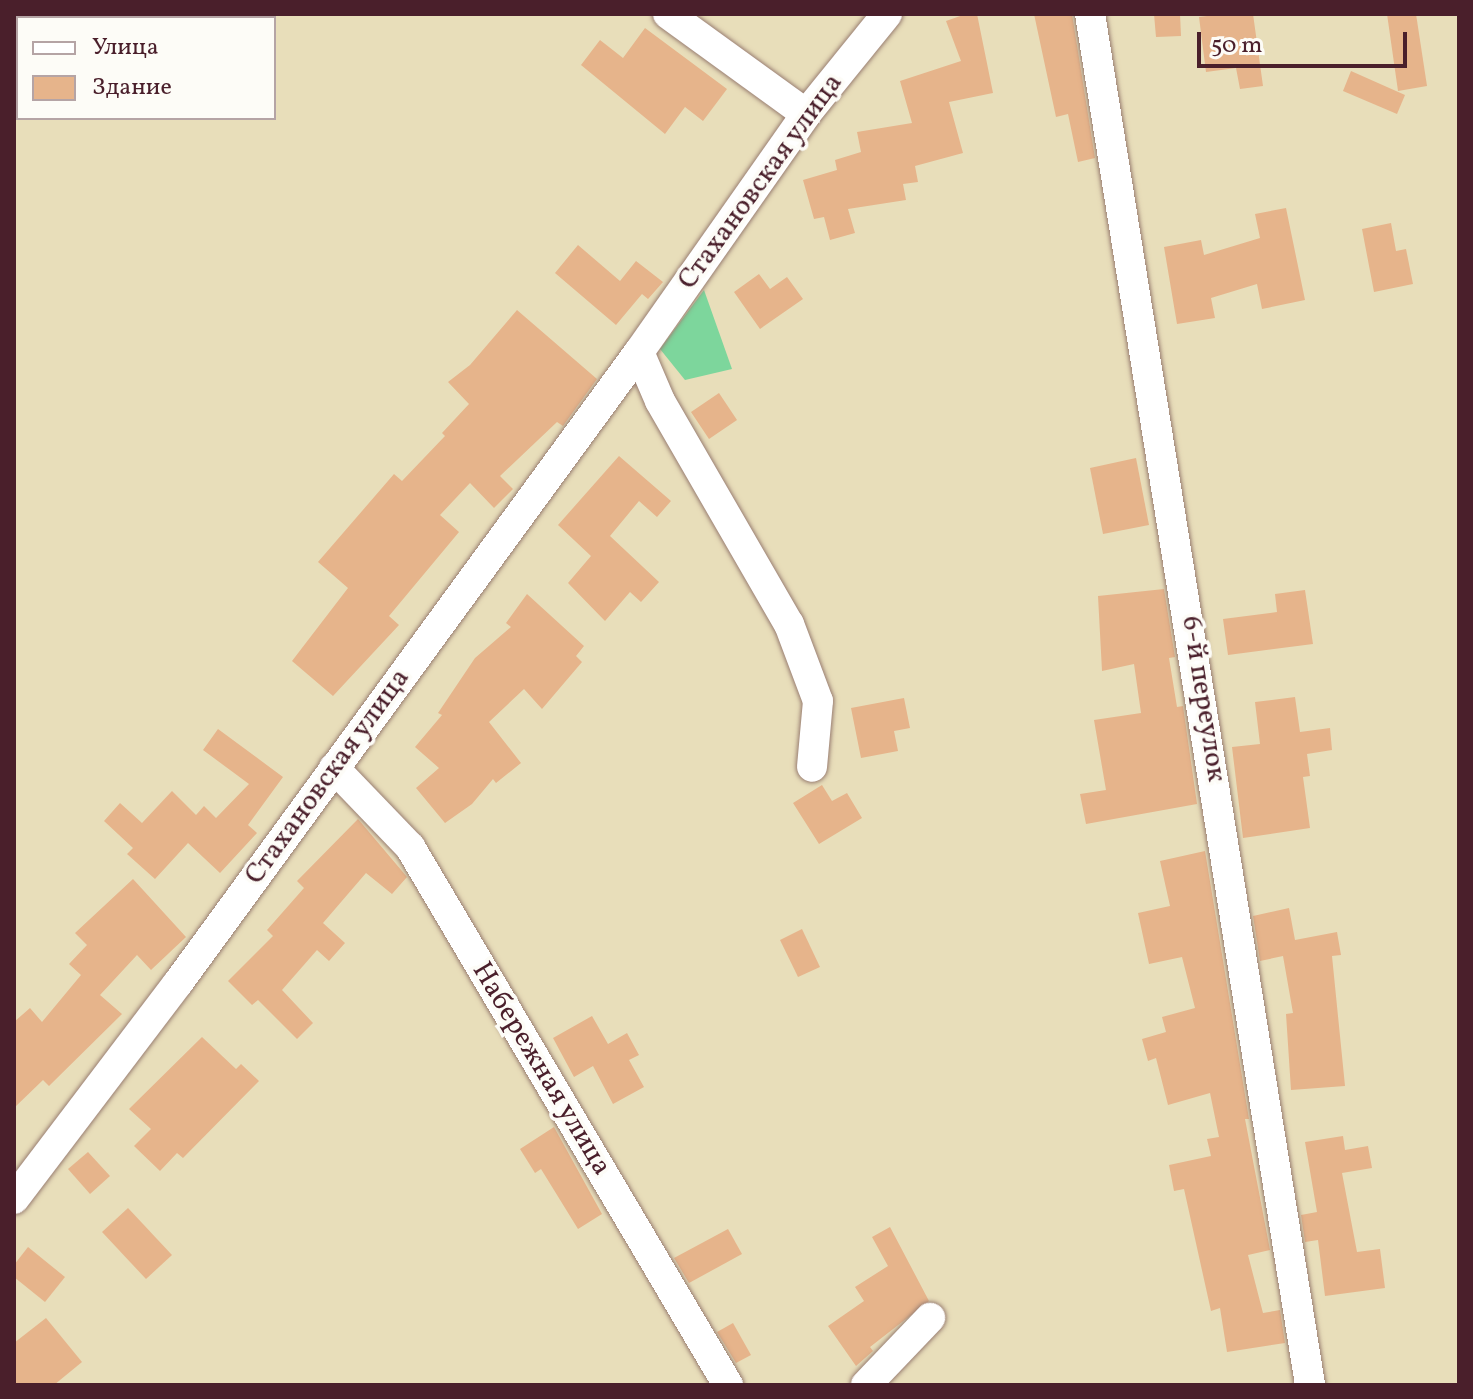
<!DOCTYPE html>
<meta charset="utf-8">
<style>
body{margin:0}
#map{position:relative;width:1473px;height:1399px;overflow:hidden;background:#e8deba;font-family:Vollkorn,serif}
div>[style]{position:absolute}
[style*='--x']{left:calc(var(--x)*1px);top:calc(var(--y)*1px);width:calc(var(--w)*1px);rotate:calc(var(--a)*1deg)}
.green>*{inset:0;background:#7dd69c}
.building>*{inset:0;background:#e6b48b}
.roads{filter:drop-shadow(0 0 2px #997e72) drop-shadow(0 0 2px #997e72)}
.minor>*{height:30px;margin:-15px;padding:0 15px;transform-origin:15px;border-radius:15px;background:#fff}
span{translate:-50% -50%;white-space:nowrap;text-align:center;line-height:1.15;-webkit-text-stroke:7px #fdfcf7;paint-order:stroke}
.street-label{font-size:28px;color:#4a1f2b}
.frame{position:absolute;inset:0;border:16px solid #4a1f2b;pointer-events:none}
.legend{position:absolute;left:16px;top:16px;width:260px;height:104px;box-sizing:border-box;background:#fdfcf7;border:2px solid #b5a4a5;margin:0;padding:10px 14px;list-style:none;font-size:24px;color:#4a1f2b}
.legend li{display:flex;align-items:center;gap:16px;height:40px}
.legend b{width:40px;border:2px solid #b5a4a5}
.scale{position:absolute;left:1197px;top:32px;width:210px;height:36px;box-sizing:border-box;border:4px solid #4a1f2b;border-top:0;padding-left:10px;font-size:24px;line-height:28px;white-space:nowrap;color:#4a1f2b;-webkit-text-stroke:6px #fdfcf7;paint-order:stroke}
</style>
<div id="map">
<div class="green">
<div style="clip-path:polygon(704px 290px,732px 369px,685px 380px,660px 349px)"></div>
</div>
<div class="building">
<div style="clip-path:polygon(966px 14px,977px 14px,993px 93px,949px 102px,963px 153px,915px 166px,918px 182px,903px 184px,906px 200px,848px 209px,855px 233px,830px 240px,824px 217px,814px 219px,803px 180px,837px 170px,835px 160px,861px 152px,857px 132px,912px 123px,900px 81px,961px 61px,946px 21px)"></div>
<div style="clip-path:polygon(1034px 14px,1072px 14px,1095px 158px,1078px 162px,1068px 114px,1056px 117px)"></div>
<div style="clip-path:polygon(1154px 14px,1180px 14px,1181px 36px,1156px 37px)"></div>
<div style="clip-path:polygon(1223px 14px,1253px 14px,1263px 86px,1240px 89px,1236px 68px,1206px 72px,1199px 17px)"></div>
<div style="clip-path:polygon(1387px 14px,1416px 14px,1427px 86px,1398px 91px)"></div>
<div style="clip-path:polygon(645px 28px,727px 89px,703px 121px,685px 107px,665px 134px,581px 65px,600px 40px,623px 58px)"></div>
<div style="clip-path:polygon(1351px 71px,1405px 95px,1397px 114px,1343px 91px)"></div>
<div style="clip-path:polygon(1286px 208px,1305px 300px,1262px 309px,1257px 284px,1211px 298px,1215px 318px,1177px 324px,1164px 247px,1201px 240px,1204px 255px,1260px 238px,1255px 214px)"></div>
<div style="clip-path:polygon(1391px 223px,1396px 251px,1406px 249px,1413px 284px,1374px 292px,1362px 229px)"></div>
<div style="clip-path:polygon(578px 245px,620px 281px,636px 261px,663px 282px,648px 299px,642px 294px,616px 325px,555px 273px)"></div>
<div style="clip-path:polygon(759px 274px,770px 289px,787px 277px,803px 299px,760px 329px,734px 292px)"></div>
<div style="clip-path:polygon(517px 310px,597px 379px,563px 426px,557px 422px,500px 476px,513px 489px,494px 508px,470px 483px,440px 515px,459px 532px,389px 616px,399px 625px,333px 696px,292px 661px,348px 588px,318px 562px,394px 474px,402px 481px,445px 436px,442px 433px,469px 404px,448px 382px,470px 365px)"></div>
<div style="clip-path:polygon(719px 393px,737px 420px,709px 439px,691px 412px)"></div>
<div style="clip-path:polygon(619px 456px,671px 501px,657px 517px,639px 501px,610px 536px,659px 582px,641px 602px,630px 592px,605px 621px,568px 583px,591px 556px,558px 525px)"></div>
<div style="clip-path:polygon(1136px 458px,1149px 525px,1103px 534px,1090px 468px)"></div>
<div style="clip-path:polygon(1164px 589px,1175px 657px,1169px 658px,1177px 707px,1183px 706px,1197px 804px,1086px 824px,1080px 794px,1106px 790px,1094px 720px,1141px 713px,1134px 664px,1102px 671px,1098px 596px)"></div>
<div style="clip-path:polygon(1305px 590px,1313px 644px,1228px 655px,1223px 619px,1277px 612px,1275px 594px)"></div>
<div style="clip-path:polygon(527px 594px,584px 646px,576px 656px,582px 662px,542px 709px,524px 689px,489px 722px,521px 763px,496px 783px,493px 779px,472px 804px,445px 823px,416px 788px,439px 768px,415px 747px,442px 715px,438px 713px,475px 658px,511px 627px,506px 623px)"></div>
<div style="clip-path:polygon(1295px 697px,1300px 732px,1330px 728px,1332px 750px,1307px 754px,1310px 776px,1303px 777px,1310px 828px,1243px 838px,1232px 747px,1260px 744px,1255px 702px)"></div>
<div style="clip-path:polygon(904px 698px,910px 728px,894px 731px,898px 751px,861px 758px,851px 708px)"></div>
<div style="clip-path:polygon(218px 729px,283px 777px,248px 825px,257px 833px,220px 873px,188px 843px,155px 879px,127px 854px,133px 848px,104px 821px,120px 803px,142px 823px,172px 791px,196px 815px,204px 806px,216px 818px,249px 784px,203px 750px)"></div>
<div style="clip-path:polygon(822px 785px,832px 801px,847px 793px,862px 818px,819px 844px,793px 803px)"></div>
<div style="clip-path:polygon(358px 819px,407px 877px,392px 894px,366px 873px,323px 923px,345px 943px,329px 961px,317px 950px,282px 990px,313px 1023px,297px 1039px,258px 1000px,252px 1005px,228px 981px,273px 936px,267px 930px,304px 888px,297px 881px)"></div>
<div style="clip-path:polygon(1205px 851px,1249px 1119px,1245px 1119px,1270px 1250px,1248px 1255px,1263px 1313px,1280px 1310px,1285px 1343px,1227px 1352px,1220px 1308px,1211px 1311px,1184px 1189px,1174px 1191px,1169px 1165px,1211px 1156px,1207px 1139px,1219px 1137px,1210px 1093px,1168px 1105px,1156px 1058px,1148px 1061px,1142px 1039px,1166px 1032px,1162px 1017px,1195px 1008px,1182px 957px,1149px 964px,1138px 913px,1170px 906px,1160px 861px)"></div>
<div style="clip-path:polygon(133px 879px,186px 937px,151px 970px,137px 955px,100px 995px,122px 1014px,49px 1086px,43px 1080px,14px 1108px,14px 1022px,30px 1008px,42px 1022px,81px 975px,69px 964px,87px 945px,75px 933px)"></div>
<div style="clip-path:polygon(1289px 908px,1295px 940px,1337px 932px,1341px 955px,1332px 956px,1345px 1086px,1291px 1090px,1286px 1014px,1293px 1013px,1283px 956px,1260px 961px,1253px 916px)"></div>
<div style="clip-path:polygon(802px 929px,820px 967px,798px 977px,780px 940px)"></div>
<div style="clip-path:polygon(592px 1016px,608px 1044px,627px 1033px,639px 1055px,629px 1060px,644px 1087px,613px 1104px,593px 1066px,574px 1077px,553px 1038px)"></div>
<div style="clip-path:polygon(202px 1037px,236px 1069px,241px 1064px,259px 1081px,183px 1158px,177px 1153px,160px 1171px,134px 1146px,151px 1129px,129px 1109px)"></div>
<div style="clip-path:polygon(554px 1127px,602px 1214px,578px 1229px,541px 1169px,535px 1173px,520px 1149px)"></div>
<div style="clip-path:polygon(1343px 1136px,1345px 1150px,1368px 1146px,1372px 1168px,1342px 1173px,1357px 1252px,1380px 1249px,1385px 1288px,1325px 1296px,1318px 1240px,1305px 1242px,1301px 1215px,1317px 1212px,1305px 1142px)"></div>
<div style="clip-path:polygon(88px 1152px,110px 1176px,90px 1194px,68px 1169px)"></div>
<div style="clip-path:polygon(128px 1208px,172px 1255px,146px 1279px,102px 1232px)"></div>
<div style="clip-path:polygon(890px 1227px,929px 1301px,870px 1347px,873px 1351px,856px 1366px,828px 1326px,864px 1301px,855px 1287px,888px 1266px,872px 1237px)"></div>
<div style="clip-path:polygon(728px 1229px,742px 1254px,689px 1283px,674px 1258px)"></div>
<div style="clip-path:polygon(28px 1247px,65px 1277px,45px 1302px,14px 1277px,14px 1265px)"></div>
<div style="clip-path:polygon(46px 1318px,82px 1362px,54px 1385px,14px 1385px,14px 1343px)"></div>
<div style="clip-path:polygon(733px 1323px,751px 1355px,736px 1363px,717px 1332px)"></div>
</div>
<div class="roads">
<div class="minor">
<div style="--x:668;--y:14;--w:170;--a:35.9"></div>
<div style="--x:1090;--y:14;--w:1389;--a:80.88"></div>
<div style="--x:639;--y:352;--w:53;--a:66.8"></div>
<div style="--x:660;--y:401;--w:258;--a:60"></div>
<div style="--x:789;--y:624;--w:82;--a:69.4"></div>
<div style="--x:818;--y:701;--w:66;--a:95.2"></div>
<div style="--x:334;--y:768;--w:110;--a:46.1"></div>
<div style="--x:410;--y:847;--w:625;--a:59.41"></div>
<div style="--x:14;--y:1199;--w:271;--a:-52.8"></div>
<div style="--x:178;--y:983;--w:781;--a:-53.85"></div>
<div style="--x:639;--y:352;--w:291;--a:-54.9"></div>
<div style="--x:806;--y:114;--w:129;--a:-51"></div>
<div style="--x:866;--y:1385;--w:93;--a:-46.3"></div>
</div>
</div>
<div class="street-label">
<span style="left:761px;top:182px;rotate:-54deg">Стахановская улица</span>
<span style="left:1203px;top:699px;rotate:81deg">6-й переулок</span>
<span style="left:328px;top:777px;rotate:-54deg">Стахановская улица</span>
<span style="left:541px;top:1069px;rotate:59deg">Набережная улица</span>
</div>
<div class="frame"></div>
<ul class="legend">
<li><b style="height:10px;background:#fff"></b>Улица</li>
<li><b style="height:22px;background:#e6b48b"></b>Здание</li>
</ul>
<div class="scale">50 m</div>
</div>
